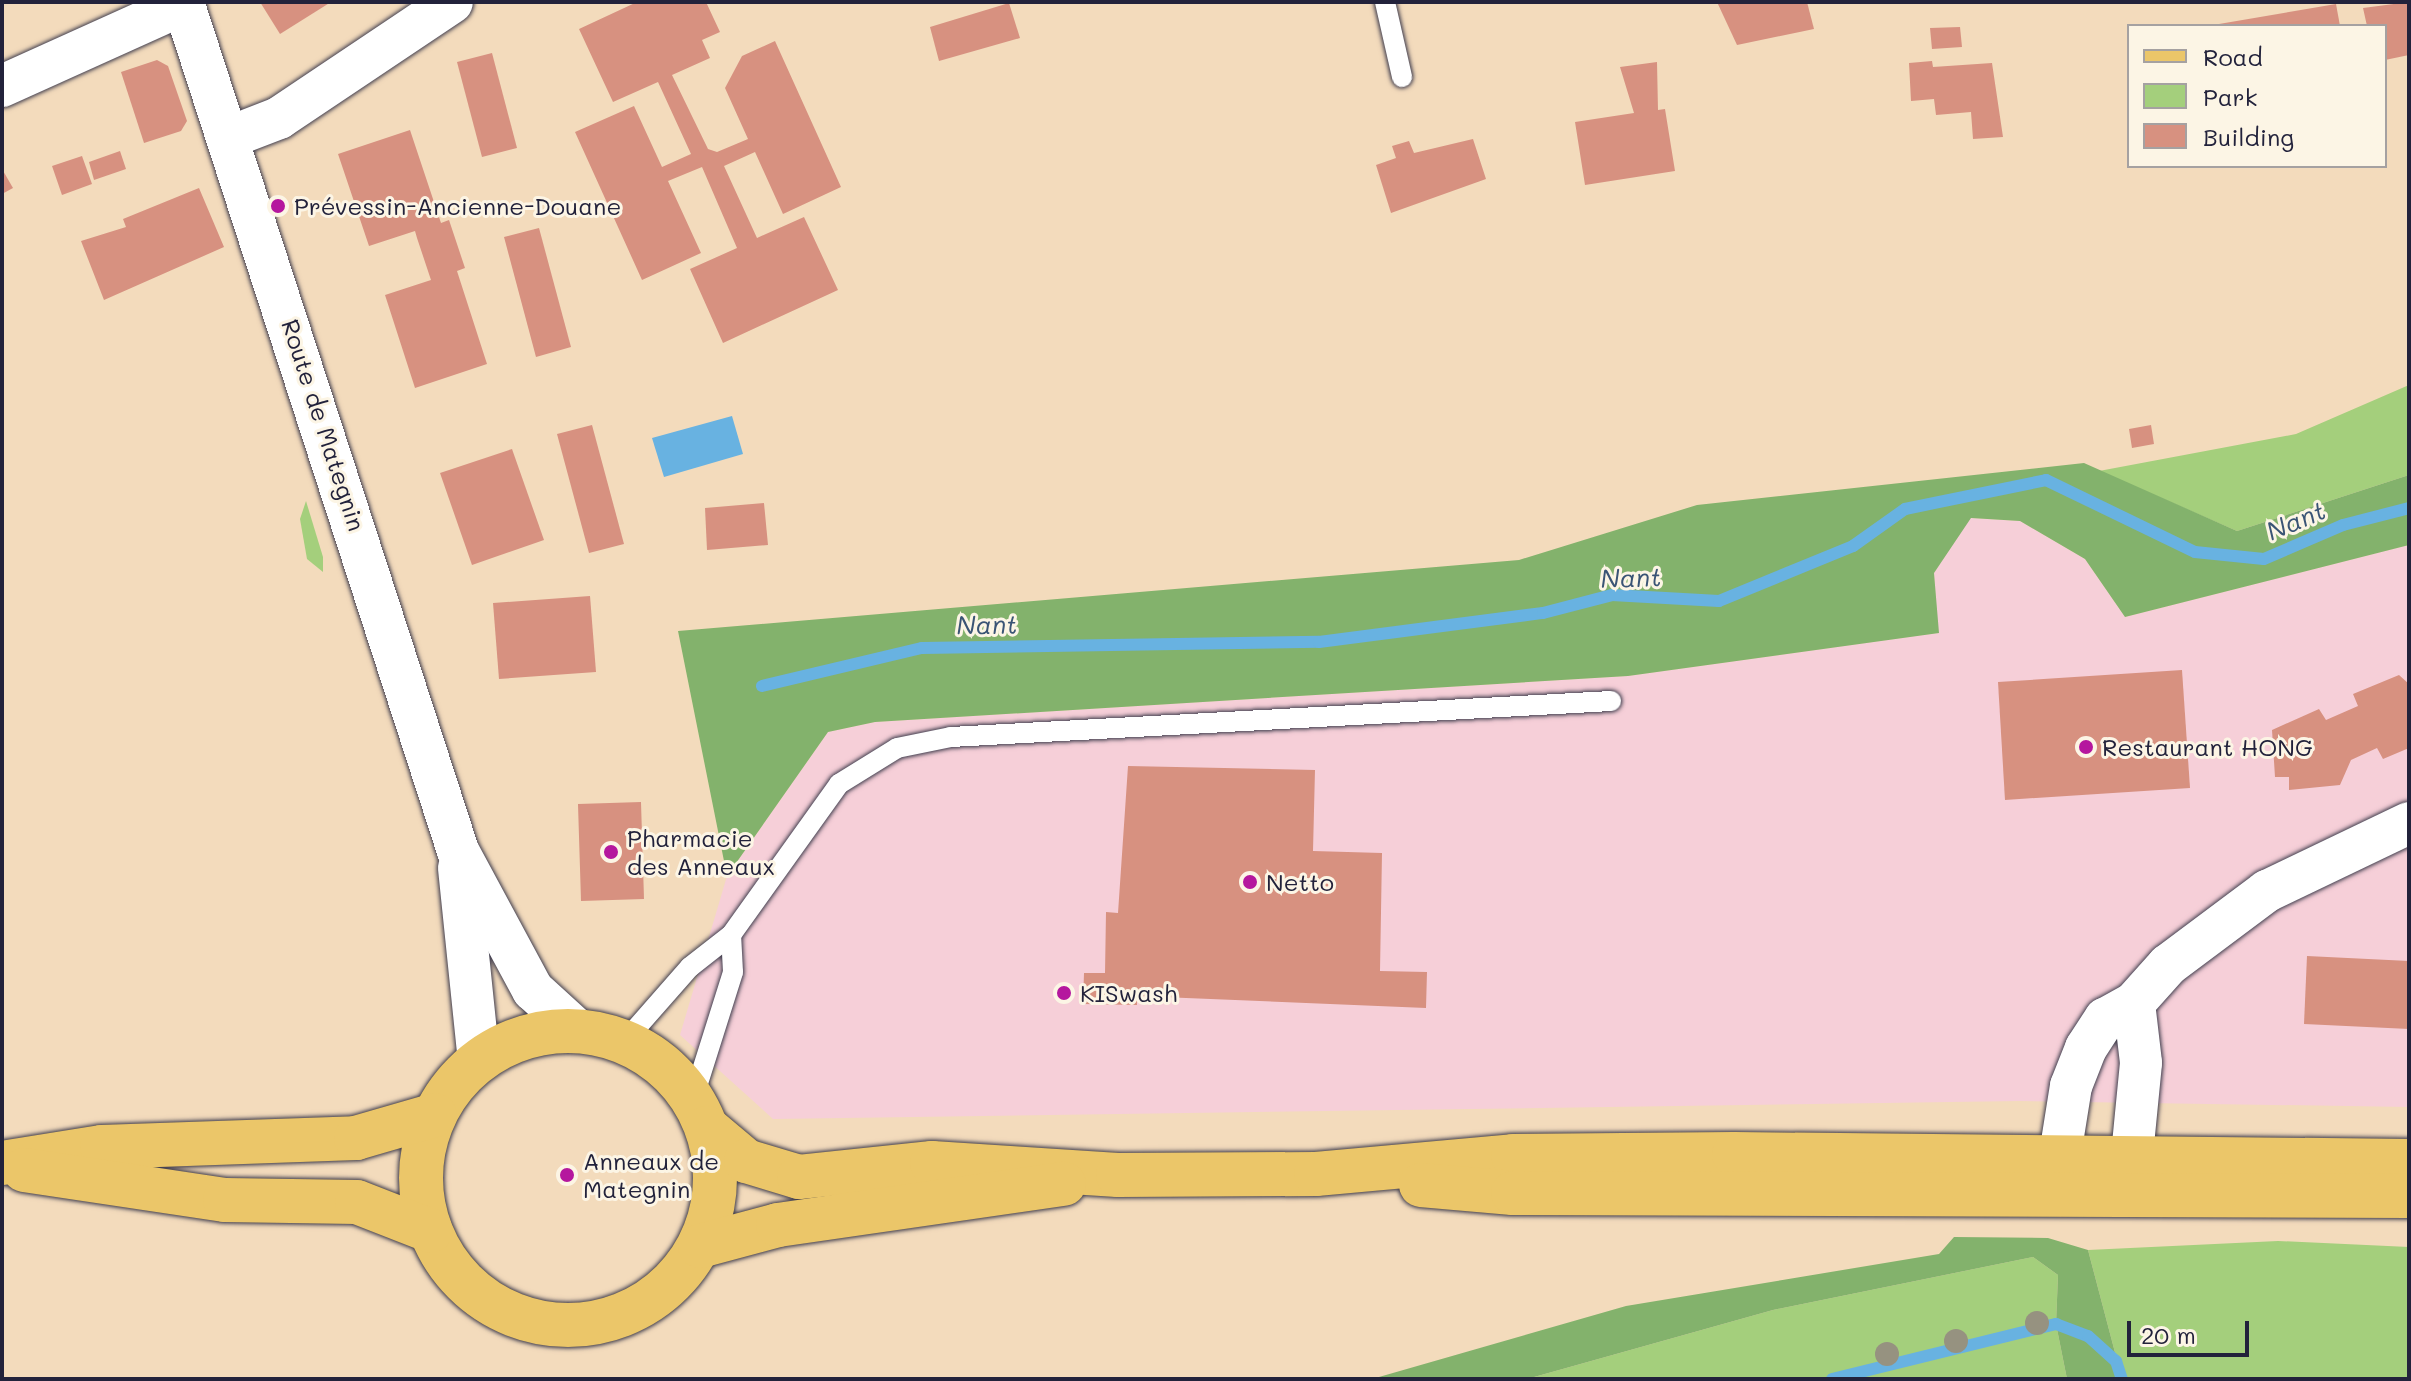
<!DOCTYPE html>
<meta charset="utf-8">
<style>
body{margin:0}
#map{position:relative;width:2411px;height:1381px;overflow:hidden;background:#f3dbbc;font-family:Mali,sans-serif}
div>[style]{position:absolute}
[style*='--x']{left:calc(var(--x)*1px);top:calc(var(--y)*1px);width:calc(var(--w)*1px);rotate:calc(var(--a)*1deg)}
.built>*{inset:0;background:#f6cfd8}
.green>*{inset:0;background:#a4cf7c}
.forest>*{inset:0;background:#83b26c}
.water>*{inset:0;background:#68b2e1}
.stream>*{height:12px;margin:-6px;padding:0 6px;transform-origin:6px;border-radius:6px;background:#68b2e1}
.building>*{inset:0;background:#d79180}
.roads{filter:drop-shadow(0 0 2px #413e4e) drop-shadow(0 0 2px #413e4e)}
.lane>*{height:20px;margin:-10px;padding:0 10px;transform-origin:10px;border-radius:10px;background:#fff}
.street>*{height:42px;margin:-21px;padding:0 21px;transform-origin:21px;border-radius:21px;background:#fff}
.primary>*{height:44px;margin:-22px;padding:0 22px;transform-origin:22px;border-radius:22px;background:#ebc669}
.primary>.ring{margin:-22px;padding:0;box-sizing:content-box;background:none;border:44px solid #ebc669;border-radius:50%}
.trees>*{width:24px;height:24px;margin:-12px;border-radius:50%;background:#969280}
.dots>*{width:22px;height:22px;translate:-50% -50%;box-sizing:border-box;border:4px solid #fcf5e5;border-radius:50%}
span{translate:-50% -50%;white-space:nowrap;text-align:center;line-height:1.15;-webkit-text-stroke:6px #fcf5e5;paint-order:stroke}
.poi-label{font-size:24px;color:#22223b}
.left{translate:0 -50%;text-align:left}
.street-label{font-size:24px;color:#22223b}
.water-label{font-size:26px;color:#3a5475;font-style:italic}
.frame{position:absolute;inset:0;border:4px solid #22223b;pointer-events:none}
.legend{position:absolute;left:2127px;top:24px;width:260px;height:144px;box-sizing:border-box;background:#fcf5e5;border:2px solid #a5a1a1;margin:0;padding:10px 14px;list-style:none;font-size:24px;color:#22223b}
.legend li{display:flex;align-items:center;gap:16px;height:40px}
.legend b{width:40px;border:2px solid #a5a1a1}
.scale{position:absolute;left:2127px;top:1321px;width:122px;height:36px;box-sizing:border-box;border:4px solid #22223b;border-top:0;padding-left:10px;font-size:24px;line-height:28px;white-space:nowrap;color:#22223b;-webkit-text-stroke:6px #fcf5e5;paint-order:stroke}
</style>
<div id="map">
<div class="built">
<div style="clip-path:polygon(1970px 518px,2020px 521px,2085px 559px,2125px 617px,2409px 545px,2409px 1107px,2020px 1101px,773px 1119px,680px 1035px,727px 876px,828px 732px,875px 722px,1628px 676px,1938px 633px,1934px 573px)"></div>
</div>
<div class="green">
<div style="clip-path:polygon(2409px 385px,2409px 475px,2237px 531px,2099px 471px,2296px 434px)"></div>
<div style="clip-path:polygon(306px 501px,323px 557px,323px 572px,307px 559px,300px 519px)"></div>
<div style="clip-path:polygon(2278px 1241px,2409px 1247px,2409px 1379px,2122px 1379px,2088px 1250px)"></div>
<div style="clip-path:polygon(2033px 1257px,2058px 1275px,2056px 1324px,2067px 1379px,1527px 1379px,1773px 1310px)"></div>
</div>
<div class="forest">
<div style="clip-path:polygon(2084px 463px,2237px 531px,2409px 475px,2409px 545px,2125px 617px,2085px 559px,2020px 521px,1971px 518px,1934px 573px,1939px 633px,1628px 676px,875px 722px,828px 732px,727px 876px,678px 631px,1519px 560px,1697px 505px)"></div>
<div style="clip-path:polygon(1954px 1237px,2048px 1238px,2088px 1250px,2122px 1379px,2067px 1379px,2056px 1324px,2058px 1275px,2033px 1257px,1773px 1310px,1527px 1379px,1372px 1379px,1626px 1306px,1939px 1254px)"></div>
</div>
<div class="water">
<div style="clip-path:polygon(732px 416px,743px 454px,664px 477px,652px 438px)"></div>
</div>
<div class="stream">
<div style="--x:762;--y:686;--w:164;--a:-13.4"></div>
<div style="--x:922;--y:648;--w:397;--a:-0.9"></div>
<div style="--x:1319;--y:642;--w:226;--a:-7.4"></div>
<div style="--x:1543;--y:613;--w:71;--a:-14.6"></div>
<div style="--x:1612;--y:595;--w:107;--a:3.2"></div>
<div style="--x:1719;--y:601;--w:145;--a:-22.3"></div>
<div style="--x:1853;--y:546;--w:64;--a:-35.4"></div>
<div style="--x:1905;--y:509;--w:144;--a:-11.6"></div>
<div style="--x:2046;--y:480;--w:165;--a:25.8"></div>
<div style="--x:2195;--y:552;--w:69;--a:5.8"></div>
<div style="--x:2264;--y:559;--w:86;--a:-23.3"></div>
<div style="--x:2343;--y:525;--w:68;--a:-14.4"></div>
<div style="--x:1832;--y:1379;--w:231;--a:-13.8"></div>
<div style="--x:2056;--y:1324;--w:34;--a:21"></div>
<div style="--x:2088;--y:1336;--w:38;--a:42"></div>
<div style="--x:2116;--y:1361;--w:19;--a:72"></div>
</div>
<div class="building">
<div style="clip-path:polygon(260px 2px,331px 2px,280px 34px)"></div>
<div style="clip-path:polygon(637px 2px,706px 2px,720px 32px,702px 40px,710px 58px,672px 75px,708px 149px,717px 152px,748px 139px,725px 88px,742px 56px,775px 41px,841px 187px,783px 214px,755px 152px,724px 166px,757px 238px,804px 217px,838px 290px,723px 343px,690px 269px,737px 248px,702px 167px,668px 181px,701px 253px,642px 280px,575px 132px,634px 106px,662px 167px,691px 154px,658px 82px,613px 102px,579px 29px)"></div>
<div style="clip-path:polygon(1717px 2px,1807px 2px,1814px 29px,1737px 45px)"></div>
<div style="clip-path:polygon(2409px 2px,2409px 55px,2385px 60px,2385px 26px,2367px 26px,2363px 8px)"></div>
<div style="clip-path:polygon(1009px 3px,1020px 38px,939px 61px,930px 27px)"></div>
<div style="clip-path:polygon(2336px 4px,2340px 26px,2219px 26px,2219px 24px)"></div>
<div style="clip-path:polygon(1960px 27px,1962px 47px,1932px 49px,1930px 28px)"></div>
<div style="clip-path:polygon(492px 53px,517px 148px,482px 157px,457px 62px)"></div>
<div style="clip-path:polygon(157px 60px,168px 66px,187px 121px,181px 131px,144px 143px,121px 72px)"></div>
<div style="clip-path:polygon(1932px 61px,1933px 67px,1992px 63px,2003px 137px,1973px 139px,1971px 112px,1936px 115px,1934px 99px,1911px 101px,1909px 63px)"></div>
<div style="clip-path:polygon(1657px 62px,1658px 110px,1665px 109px,1675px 171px,1585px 185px,1575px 122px,1634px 113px,1620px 67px)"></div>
<div style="clip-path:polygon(410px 130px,441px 223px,449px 220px,465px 268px,457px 271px,487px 364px,415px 388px,385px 295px,431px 280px,417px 238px,415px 231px,369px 246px,338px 154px)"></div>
<div style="clip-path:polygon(1473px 139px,1486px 179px,1391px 213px,1376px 165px,1396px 158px,1392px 146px,1409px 141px,1414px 153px)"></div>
<div style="clip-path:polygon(120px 151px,126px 169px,94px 180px,89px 162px)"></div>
<div style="clip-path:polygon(82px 156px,92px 184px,62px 195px,52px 166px)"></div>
<div style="clip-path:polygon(2px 169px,13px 188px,2px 194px)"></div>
<div style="clip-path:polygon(199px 188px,224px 247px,104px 300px,81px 241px,126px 227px,123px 219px)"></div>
<div style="clip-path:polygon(539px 228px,571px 347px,536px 357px,504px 237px)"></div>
<div style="clip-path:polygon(592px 425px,624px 544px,589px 553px,557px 434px)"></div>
<div style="clip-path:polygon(2151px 425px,2154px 444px,2132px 448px,2129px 429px)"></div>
<div style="clip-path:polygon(512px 449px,544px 540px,472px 565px,440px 473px)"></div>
<div style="clip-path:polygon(764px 503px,768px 545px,707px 550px,705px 508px)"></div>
<div style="clip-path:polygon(590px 596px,596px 672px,499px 679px,493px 603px)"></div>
<div style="clip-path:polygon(2182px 670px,2190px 788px,2005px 800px,1998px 682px)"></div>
<div style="clip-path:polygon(2399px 675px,2409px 684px,2409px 748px,2383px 759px,2377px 748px,2351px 760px,2340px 785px,2289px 790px,2289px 777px,2275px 777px,2272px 730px,2319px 709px,2326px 720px,2358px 706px,2353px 694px)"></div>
<div style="clip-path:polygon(1128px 766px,1315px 770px,1313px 851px,1382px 853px,1380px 971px,1427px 972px,1426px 1008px,1137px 996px,1137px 1005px,1083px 1004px,1084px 973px,1105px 973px,1106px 912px,1118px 913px)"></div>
<div style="clip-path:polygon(641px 802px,644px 899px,581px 901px,578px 804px)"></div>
<div style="clip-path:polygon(2307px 956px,2409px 961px,2409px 1029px,2304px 1024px)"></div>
</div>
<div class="roads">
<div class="lane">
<div style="--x:1385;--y:2;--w:77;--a:77.2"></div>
<div style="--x:624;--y:1042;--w:100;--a:-48.7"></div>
<div style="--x:690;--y:967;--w:52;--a:-38"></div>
<div style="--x:731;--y:935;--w:186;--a:-54.4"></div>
<div style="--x:839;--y:784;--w:68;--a:-31.8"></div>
<div style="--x:897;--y:748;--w:55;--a:-11.5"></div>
<div style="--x:951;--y:737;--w:661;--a:-3.12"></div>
<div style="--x:693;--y:1099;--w:133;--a:-72.5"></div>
<div style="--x:733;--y:972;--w:37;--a:-93"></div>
</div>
<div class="street">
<div style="--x:183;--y:2;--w:892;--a:72.05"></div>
<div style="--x:458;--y:851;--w:158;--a:61.7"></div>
<div style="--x:533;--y:990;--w:62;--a:42.4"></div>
<div style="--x:2;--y:86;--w:200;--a:-24.3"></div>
<div style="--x:230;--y:137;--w:53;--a:-21.2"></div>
<div style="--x:279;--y:118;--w:208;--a:-33.8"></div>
<div style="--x:459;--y:868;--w:194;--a:84.1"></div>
<div style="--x:2134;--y:1003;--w:51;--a:-48.2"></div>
<div style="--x:2168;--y:965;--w:124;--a:-36.8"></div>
<div style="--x:2267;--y:891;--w:157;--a:-25.6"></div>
<div style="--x:2054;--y:1192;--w:107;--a:-80.9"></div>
<div style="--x:2071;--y:1086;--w:41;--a:-68.5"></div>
<div style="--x:2086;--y:1048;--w:35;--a:-57"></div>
<div style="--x:2105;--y:1019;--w:33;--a:-29"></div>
<div style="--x:2134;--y:1003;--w:60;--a:83.3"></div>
<div style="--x:2141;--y:1063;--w:92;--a:95.6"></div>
<div style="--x:2132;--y:1155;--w:37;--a:116"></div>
</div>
<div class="primary">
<div class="ring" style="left:421px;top:1031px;width:250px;height:250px"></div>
<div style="--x:707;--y:1128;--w:51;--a:40.2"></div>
<div style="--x:746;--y:1161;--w:55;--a:16.8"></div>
<div style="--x:799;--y:1177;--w:134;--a:-6"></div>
<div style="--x:932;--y:1163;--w:186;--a:3.7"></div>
<div style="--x:1118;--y:1175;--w:198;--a:-0.3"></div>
<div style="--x:1316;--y:1174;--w:198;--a:-5.2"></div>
<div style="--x:1513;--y:1156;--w:221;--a:-0.5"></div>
<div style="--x:1734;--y:1154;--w:675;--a:0.59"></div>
<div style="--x:2;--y:1163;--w:101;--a:-9.1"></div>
<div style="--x:102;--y:1147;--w:254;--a:-2"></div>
<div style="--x:356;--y:1138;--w:82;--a:-16.2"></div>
<div style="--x:24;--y:1170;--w:203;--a:8.5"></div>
<div style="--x:225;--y:1200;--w:132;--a:0.9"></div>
<div style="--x:357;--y:1202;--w:79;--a:21.4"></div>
<div style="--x:1421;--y:1185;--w:92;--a:5"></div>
<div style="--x:1513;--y:1193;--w:896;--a:0.19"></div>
<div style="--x:700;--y:1246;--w:81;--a:-15.1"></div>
<div style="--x:778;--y:1225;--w:289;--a:-8.2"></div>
</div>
</div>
<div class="trees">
<div style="left:2037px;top:1323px"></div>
<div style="left:1956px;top:1341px"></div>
<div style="left:1887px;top:1354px"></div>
</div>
<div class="dots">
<div style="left:278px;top:206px;background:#b5179e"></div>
<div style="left:2086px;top:747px;background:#b5179e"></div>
<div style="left:611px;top:852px;background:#b5179e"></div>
<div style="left:1250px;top:882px;background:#b5179e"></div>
<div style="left:1064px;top:993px;background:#b5179e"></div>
<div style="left:567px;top:1175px;background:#b5179e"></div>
</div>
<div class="poi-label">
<span class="left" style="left:294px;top:206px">Prévessin-Ancienne-Douane</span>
<span class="left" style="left:2102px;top:747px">Restaurant HONG</span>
<span class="left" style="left:627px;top:852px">Pharmacie<br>des Anneaux</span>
<span class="left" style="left:1266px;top:882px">Netto</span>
<span class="left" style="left:1080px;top:993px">KISwash</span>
<span class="left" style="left:583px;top:1175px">Anneaux de<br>Mategnin</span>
</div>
<div class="street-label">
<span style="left:324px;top:425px;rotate:72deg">Route de Mategnin</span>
</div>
<div class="water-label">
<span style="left:2296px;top:521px;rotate:-23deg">Nant</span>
<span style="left:1631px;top:578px;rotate:-2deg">Nant</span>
<span style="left:987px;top:625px;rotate:-1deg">Nant</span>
</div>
<div class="frame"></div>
<ul class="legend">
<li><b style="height:10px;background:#ebc669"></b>Road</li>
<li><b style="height:22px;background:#a4cf7c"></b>Park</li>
<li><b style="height:22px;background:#d79180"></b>Building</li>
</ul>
<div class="scale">20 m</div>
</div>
